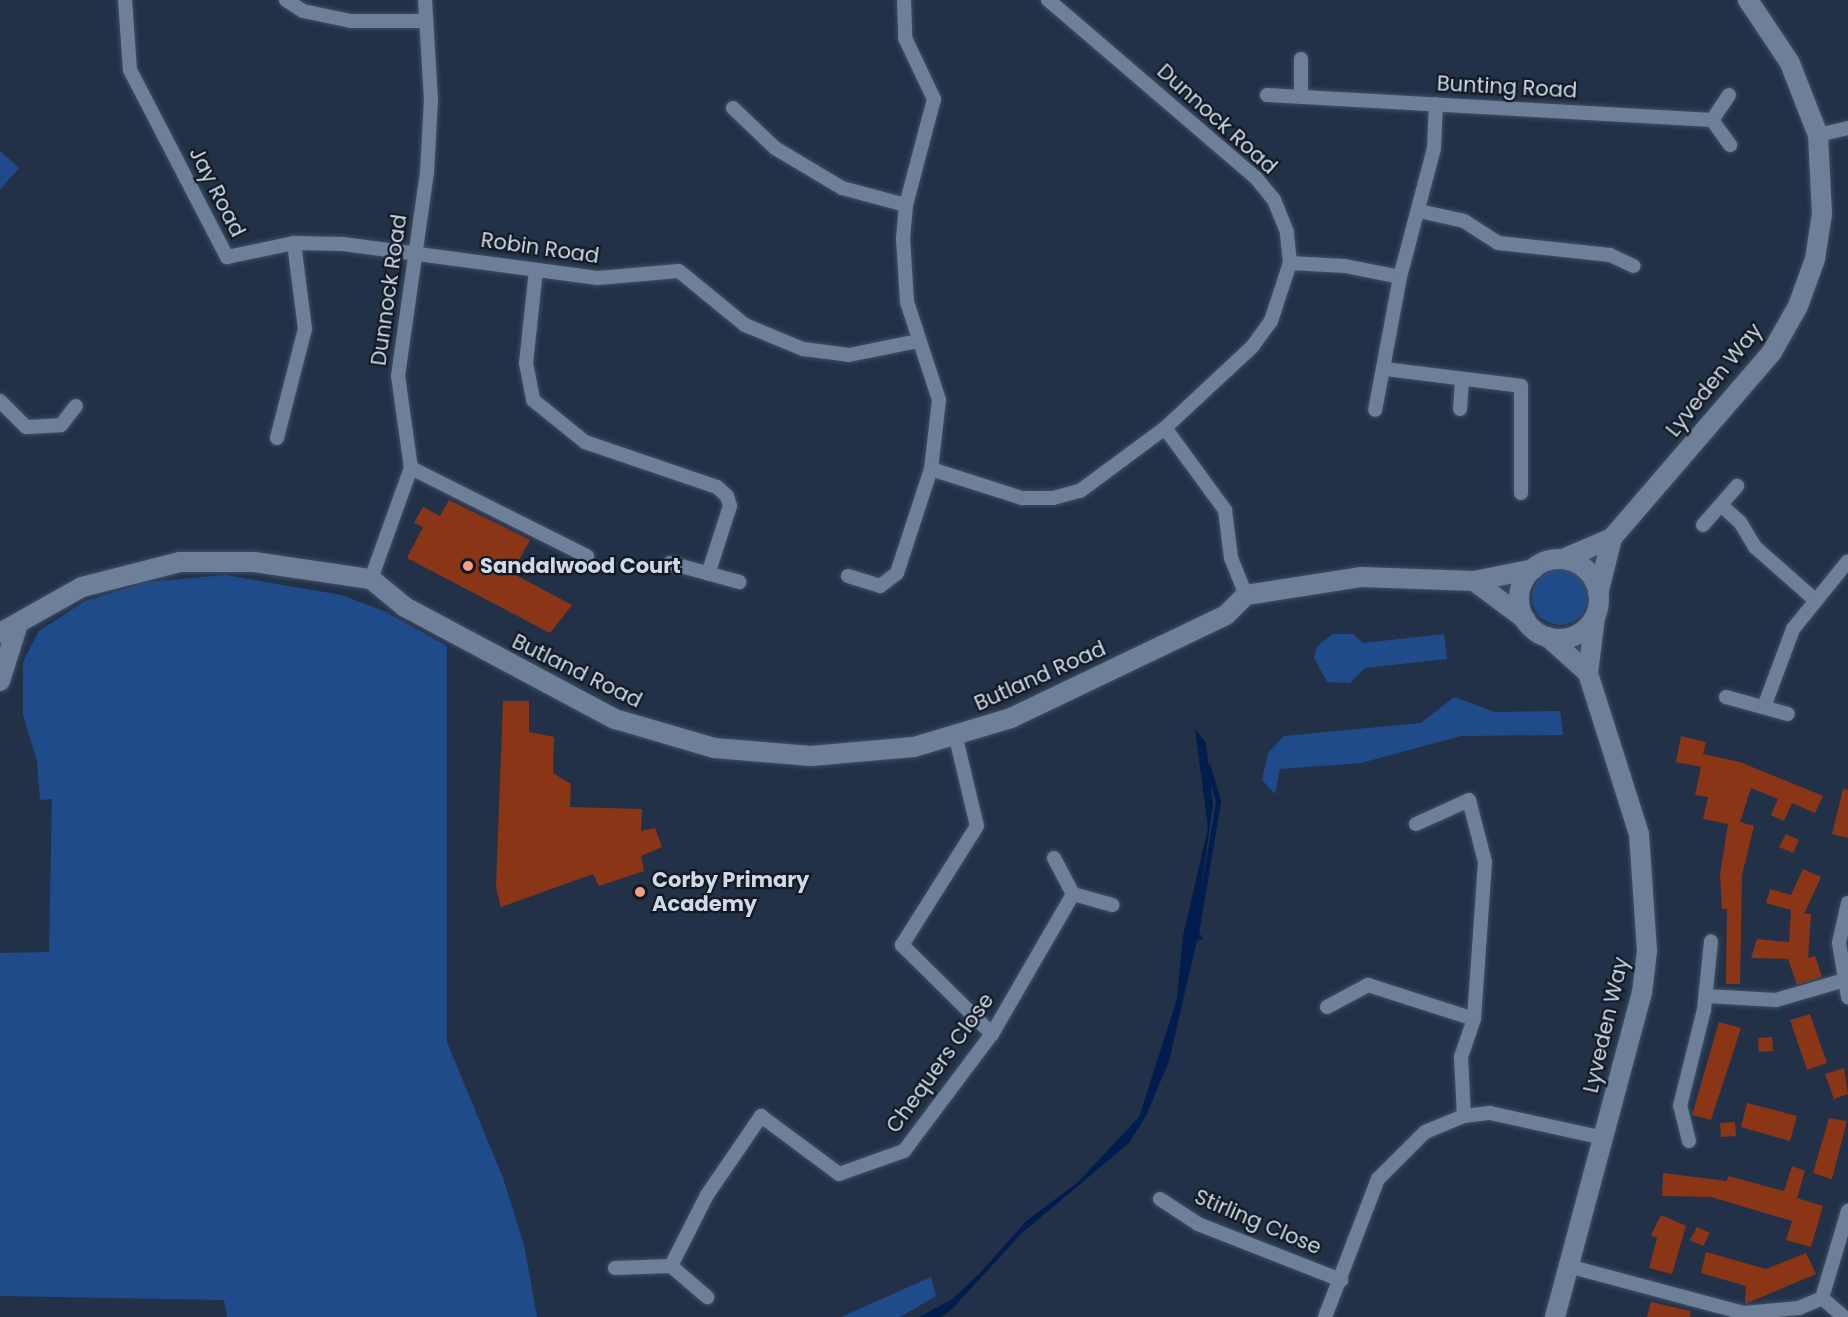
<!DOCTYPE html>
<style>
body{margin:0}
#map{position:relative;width:1848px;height:1317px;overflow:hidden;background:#223148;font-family:Poppins,sans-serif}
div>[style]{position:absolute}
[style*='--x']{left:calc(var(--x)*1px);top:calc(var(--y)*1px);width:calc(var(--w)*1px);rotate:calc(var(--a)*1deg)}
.green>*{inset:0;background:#204b8b}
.round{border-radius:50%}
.water>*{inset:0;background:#001d4e}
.stream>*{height:5px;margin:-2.5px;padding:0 2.5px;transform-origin:2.5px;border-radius:2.5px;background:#001d4e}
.building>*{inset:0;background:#8a3516}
.roads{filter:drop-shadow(0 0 2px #414e61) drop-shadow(0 0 2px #414e61)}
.street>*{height:14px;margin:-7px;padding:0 7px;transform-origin:7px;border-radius:7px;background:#6d7f99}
.secondary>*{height:20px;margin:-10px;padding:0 10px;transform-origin:10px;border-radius:10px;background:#6d7f99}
.secondary>.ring{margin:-10px;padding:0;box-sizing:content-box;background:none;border:20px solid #6d7f99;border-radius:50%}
.dots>*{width:16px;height:16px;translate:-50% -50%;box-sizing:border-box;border:3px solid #121923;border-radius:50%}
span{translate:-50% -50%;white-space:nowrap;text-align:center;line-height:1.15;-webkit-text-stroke:4.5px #121923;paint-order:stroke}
.street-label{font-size:21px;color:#cfd9e8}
.poi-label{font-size:21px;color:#cfd9e8;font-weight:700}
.left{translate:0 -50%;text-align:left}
</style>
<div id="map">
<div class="green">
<div style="clip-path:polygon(0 151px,19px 168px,0 190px)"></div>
<div class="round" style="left:1532px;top:569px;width:56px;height:56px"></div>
<div style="clip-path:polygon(225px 575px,341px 595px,384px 611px,447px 646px,447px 1042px,503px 1178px,524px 1245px,537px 1317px,227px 1317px,224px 1300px,0 1296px,0 953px,49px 952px,52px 799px,40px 800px,37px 761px,23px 715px,23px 662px,39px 631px,85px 601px,147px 582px)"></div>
<div style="clip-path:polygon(1333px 634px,1353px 634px,1363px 643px,1444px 634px,1447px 659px,1365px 668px,1350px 683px,1327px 682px,1314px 658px,1317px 646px)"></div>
<div style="clip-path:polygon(1454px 697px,1495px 712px,1560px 711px,1563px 735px,1461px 736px,1361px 763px,1280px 769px,1275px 794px,1262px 780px,1268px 753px,1284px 736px,1421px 723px)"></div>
<div style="clip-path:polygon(931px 1277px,936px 1296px,900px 1317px,841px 1317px)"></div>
</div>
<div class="water">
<div style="clip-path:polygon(1195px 729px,1206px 743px,1213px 804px,1196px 927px,1203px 939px,1197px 940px,1169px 1061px,1146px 1116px,1129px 1143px,1022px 1233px,951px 1310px,941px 1317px,919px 1317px,951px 1300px,979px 1274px,1026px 1221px,1078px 1182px,1139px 1117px,1177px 999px,1183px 936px,1208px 828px)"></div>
</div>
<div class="stream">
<div style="--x:1195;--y:939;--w:140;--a:-80.5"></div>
<div style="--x:1218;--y:801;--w:36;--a:-106"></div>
<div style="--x:1158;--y:1069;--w:24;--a:-73"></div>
</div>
<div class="building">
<div style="clip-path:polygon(449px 500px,530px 540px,512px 573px,572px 605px,550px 633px,407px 558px,423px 527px,414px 523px,423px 507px,440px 516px)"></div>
<div style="clip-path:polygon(503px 701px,529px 701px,529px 732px,554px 737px,553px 773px,571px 784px,570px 807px,642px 809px,641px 831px,655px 828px,662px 847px,641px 856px,644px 871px,599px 886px,593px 874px,501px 907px,496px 887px)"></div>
<div style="clip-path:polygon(1681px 736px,1706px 742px,1703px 754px,1740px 762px,1823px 796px,1815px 813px,1792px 803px,1784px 821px,1771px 815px,1778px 799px,1751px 788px,1740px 822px,1754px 826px,1742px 875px,1740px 984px,1726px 984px,1727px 909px,1722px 909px,1720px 874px,1728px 824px,1703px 819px,1708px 797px,1695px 795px,1701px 767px,1676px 762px)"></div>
<div style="clip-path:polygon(1843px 789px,1848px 790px,1848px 838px,1832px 834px)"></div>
<div style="clip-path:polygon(1786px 834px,1799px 840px,1793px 853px,1779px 847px)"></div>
<div style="clip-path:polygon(1803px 869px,1821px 877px,1804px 914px,1811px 914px,1808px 958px,1815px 956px,1822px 977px,1797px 985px,1788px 959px,1751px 958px,1757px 939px,1789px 942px,1791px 910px,1766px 903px,1770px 889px,1791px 895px)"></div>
<div style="clip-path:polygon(1810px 1014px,1827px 1063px,1807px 1070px,1790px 1020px)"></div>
<div style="clip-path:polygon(1719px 1022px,1741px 1028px,1711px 1120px,1692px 1115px)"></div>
<div style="clip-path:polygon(1772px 1037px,1773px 1051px,1759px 1052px,1758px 1038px)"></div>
<div style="clip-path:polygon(1844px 1068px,1848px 1094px,1834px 1099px,1825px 1074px)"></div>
<div style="clip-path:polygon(1747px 1103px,1797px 1116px,1790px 1141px,1741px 1127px)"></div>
<div style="clip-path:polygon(1829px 1118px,1847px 1121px,1832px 1179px,1813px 1173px)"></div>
<div style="clip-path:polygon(1735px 1122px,1736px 1136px,1721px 1137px,1720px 1123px)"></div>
<div style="clip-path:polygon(1792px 1166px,1805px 1171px,1797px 1198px,1823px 1206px,1811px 1247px,1786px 1240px,1792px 1221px,1711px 1197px,1662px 1196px,1663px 1173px,1727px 1181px,1728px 1176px,1784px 1191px)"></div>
<div style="clip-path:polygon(1661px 1215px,1686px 1226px,1672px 1274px,1649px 1268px,1657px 1238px,1651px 1235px)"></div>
<div style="clip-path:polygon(1697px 1227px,1710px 1233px,1703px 1246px,1690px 1240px)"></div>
<div style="clip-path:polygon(1706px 1252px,1766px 1269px,1806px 1253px,1816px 1274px,1745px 1304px,1746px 1286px,1701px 1273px)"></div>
<div style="clip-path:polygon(1651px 1302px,1691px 1311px,1690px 1317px,1647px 1317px)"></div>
</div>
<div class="roads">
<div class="street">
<div style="--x:125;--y:0;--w:70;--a:85.9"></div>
<div style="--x:130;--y:70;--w:211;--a:62.6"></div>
<div style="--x:227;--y:257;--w:68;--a:-11.8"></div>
<div style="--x:294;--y:243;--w:49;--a:1.2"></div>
<div style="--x:343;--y:244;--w:257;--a:7.6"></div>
<div style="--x:598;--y:278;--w:81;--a:-4.9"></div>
<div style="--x:679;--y:271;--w:85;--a:39.3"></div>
<div style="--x:745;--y:325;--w:63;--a:22.5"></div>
<div style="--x:803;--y:349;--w:46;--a:7.4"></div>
<div style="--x:849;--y:355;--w:70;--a:-11.5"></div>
<div style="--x:286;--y:0;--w:20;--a:33"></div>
<div style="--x:303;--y:11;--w:49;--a:11.8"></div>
<div style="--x:351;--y:21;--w:74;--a:0"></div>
<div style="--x:904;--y:0;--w:38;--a:88"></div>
<div style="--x:905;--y:38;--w:68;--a:64.6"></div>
<div style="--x:934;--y:99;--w:110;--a:104.8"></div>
<div style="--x:906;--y:205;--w:33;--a:95"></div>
<div style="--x:903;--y:238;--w:64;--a:86.4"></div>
<div style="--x:907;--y:302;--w:103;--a:71.9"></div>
<div style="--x:939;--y:400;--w:69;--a:96.6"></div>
<div style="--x:931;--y:469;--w:96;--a:17.7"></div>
<div style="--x:1022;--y:498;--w:31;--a:0"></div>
<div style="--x:1053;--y:498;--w:28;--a:-15"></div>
<div style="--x:1080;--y:491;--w:106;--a:-36.5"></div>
<div style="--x:1165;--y:428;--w:119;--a:-43"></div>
<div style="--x:1252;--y:347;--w:32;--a:-54"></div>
<div style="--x:1271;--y:321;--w:61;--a:-71.9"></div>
<div style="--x:1290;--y:263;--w:31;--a:-96"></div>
<div style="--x:1287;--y:232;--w:35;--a:-112"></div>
<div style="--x:1274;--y:200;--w:28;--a:-129"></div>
<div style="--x:1256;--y:178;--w:274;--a:-139.4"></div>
<div style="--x:1301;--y:59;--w:38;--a:90"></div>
<div style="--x:1267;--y:95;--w:446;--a:3.2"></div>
<div style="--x:1729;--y:95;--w:30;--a:124"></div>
<div style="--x:1712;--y:120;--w:31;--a:54"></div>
<div style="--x:733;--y:108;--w:58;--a:43.6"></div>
<div style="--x:775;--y:148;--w:78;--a:30.8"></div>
<div style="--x:842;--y:188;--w:66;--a:14.9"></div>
<div style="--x:1818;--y:135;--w:31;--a:-13"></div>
<div style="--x:1419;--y:211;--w:46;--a:12.5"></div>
<div style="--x:1464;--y:221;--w:40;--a:32.9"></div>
<div style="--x:1498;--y:243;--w:113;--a:6.1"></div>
<div style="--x:1610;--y:255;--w:26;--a:25"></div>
<div style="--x:1290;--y:263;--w:55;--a:3.1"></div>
<div style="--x:1345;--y:266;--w:56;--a:11.3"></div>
<div style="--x:1400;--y:277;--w:135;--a:100.6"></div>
<div style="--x:536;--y:270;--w:94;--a:96.1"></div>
<div style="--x:526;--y:363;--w:38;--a:79"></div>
<div style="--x:533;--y:400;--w:67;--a:38.9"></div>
<div style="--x:585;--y:442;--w:139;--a:18.8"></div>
<div style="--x:717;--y:487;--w:13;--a:42"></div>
<div style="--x:727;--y:496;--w:10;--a:73"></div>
<div style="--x:730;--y:506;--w:71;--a:107.9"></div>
<div style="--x:1400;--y:277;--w:133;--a:-75.2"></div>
<div style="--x:1434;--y:148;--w:44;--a:-87.4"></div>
<div style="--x:1385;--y:369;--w:137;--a:7.1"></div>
<div style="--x:1521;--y:386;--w:107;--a:90"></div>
<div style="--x:0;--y:401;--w:37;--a:45"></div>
<div style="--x:26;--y:427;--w:35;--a:-3"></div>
<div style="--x:61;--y:425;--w:24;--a:-52"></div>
<div style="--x:1460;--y:409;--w:27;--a:-86"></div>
<div style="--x:1165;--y:428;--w:102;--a:53.8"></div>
<div style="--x:1225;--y:510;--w:48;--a:82.9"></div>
<div style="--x:1231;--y:558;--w:40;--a:68"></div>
<div style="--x:277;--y:438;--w:113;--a:-75.6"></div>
<div style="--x:305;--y:329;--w:87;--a:-97.3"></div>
<div style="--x:411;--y:468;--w:197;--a:26.6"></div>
<div style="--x:1722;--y:506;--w:24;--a:42"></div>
<div style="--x:1740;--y:522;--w:29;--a:59"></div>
<div style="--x:1755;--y:547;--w:79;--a:41.4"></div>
<div style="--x:1703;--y:525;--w:52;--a:-48.9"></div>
<div style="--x:670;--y:563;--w:72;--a:15.4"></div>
<div style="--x:848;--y:576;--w:34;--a:17"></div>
<div style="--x:880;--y:586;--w:21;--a:-37"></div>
<div style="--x:897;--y:573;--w:109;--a:-71.9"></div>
<div style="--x:371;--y:579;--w:118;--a:-70.2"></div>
<div style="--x:411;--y:468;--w:93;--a:-98"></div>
<div style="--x:398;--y:376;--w:205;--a:-81.9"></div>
<div style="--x:427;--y:173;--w:73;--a:-86.9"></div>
<div style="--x:431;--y:100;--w:100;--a:-93.4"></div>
<div style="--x:1726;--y:697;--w:64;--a:15.3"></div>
<div style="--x:1764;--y:707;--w:83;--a:-69.6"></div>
<div style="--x:1793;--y:629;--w:87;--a:-51"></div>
<div style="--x:956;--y:738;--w:90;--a:76.6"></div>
<div style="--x:977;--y:826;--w:141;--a:122.2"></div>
<div style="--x:902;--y:945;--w:127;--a:44.7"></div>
<div style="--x:1416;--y:824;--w:58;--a:-24.4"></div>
<div style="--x:1469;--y:800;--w:64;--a:75.5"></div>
<div style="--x:1485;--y:862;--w:157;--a:94"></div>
<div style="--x:1474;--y:1019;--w:40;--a:108.9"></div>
<div style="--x:1461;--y:1057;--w:59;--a:87.1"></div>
<div style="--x:1054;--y:858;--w:41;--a:62.2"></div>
<div style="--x:1848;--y:903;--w:41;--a:102.7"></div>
<div style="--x:1839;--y:943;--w:55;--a:80.5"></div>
<div style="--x:1706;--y:996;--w:70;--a:3.3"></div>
<div style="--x:1776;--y:1000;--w:68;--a:-16.3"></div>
<div style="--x:1327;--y:1007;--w:47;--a:-28.2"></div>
<div style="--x:1368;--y:985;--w:111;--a:17.8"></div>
<div style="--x:1689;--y:1141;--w:36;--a:-104"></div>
<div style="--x:1680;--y:1106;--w:99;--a:-76"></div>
<div style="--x:1704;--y:1010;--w:69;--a:-84.2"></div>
<div style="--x:1160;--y:1199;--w:45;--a:33.3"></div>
<div style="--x:1198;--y:1224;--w:154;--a:21.4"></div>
<div style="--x:671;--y:1266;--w:80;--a:-63.1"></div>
<div style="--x:707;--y:1195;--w:96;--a:-55.6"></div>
<div style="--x:761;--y:1116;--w:97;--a:36.6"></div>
<div style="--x:839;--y:1174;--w:69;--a:-19.5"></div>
<div style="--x:904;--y:1151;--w:146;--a:-53.1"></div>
<div style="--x:992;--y:1034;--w:162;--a:-59.9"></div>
<div style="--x:1073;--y:894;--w:41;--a:15.4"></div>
<div style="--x:1568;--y:1266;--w:182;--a:15"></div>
<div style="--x:1744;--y:1313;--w:55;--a:-5.2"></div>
<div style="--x:1799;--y:1308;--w:25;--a:-23"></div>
<div style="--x:1822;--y:1298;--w:91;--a:-73.4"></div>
<div style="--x:615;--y:1268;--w:56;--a:-2"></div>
<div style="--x:671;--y:1266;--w:48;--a:40.7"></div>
<div style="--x:1822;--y:1298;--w:29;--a:41"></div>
<div style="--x:1325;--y:1317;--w:148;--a:-69"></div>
<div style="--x:1378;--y:1179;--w:66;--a:-45"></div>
<div style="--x:1425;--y:1132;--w:42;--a:-22.3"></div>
<div style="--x:1464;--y:1116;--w:26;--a:-7"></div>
<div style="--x:1490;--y:1113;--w:117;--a:12.4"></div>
</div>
<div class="secondary">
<div style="--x:1563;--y:559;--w:53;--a:-23.2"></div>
<div class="ring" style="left:1519px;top:559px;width:60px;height:60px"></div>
<div style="--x:1474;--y:581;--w:64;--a:36.7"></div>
<div style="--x:1598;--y:594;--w:58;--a:-76"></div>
<div style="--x:1612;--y:538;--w:245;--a:-49.3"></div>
<div style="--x:1772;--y:352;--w:53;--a:-60.5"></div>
<div style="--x:1798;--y:306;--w:50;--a:-70.1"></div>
<div style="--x:1815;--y:259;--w:46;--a:-81.2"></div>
<div style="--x:1822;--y:214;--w:79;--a:-92.9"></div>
<div style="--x:1818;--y:135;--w:77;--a:-111.3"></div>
<div style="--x:1790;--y:63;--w:76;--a:-123.7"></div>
<div style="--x:0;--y:633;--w:94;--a:-29.3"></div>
<div style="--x:82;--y:587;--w:101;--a:-14.3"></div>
<div style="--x:180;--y:562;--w:74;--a:0"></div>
<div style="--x:254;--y:562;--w:118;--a:8.3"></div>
<div style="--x:371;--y:579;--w:44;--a:39.5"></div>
<div style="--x:405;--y:607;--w:238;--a:28.1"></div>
<div style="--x:615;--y:719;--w:103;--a:16.3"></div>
<div style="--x:714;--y:748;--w:97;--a:4.7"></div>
<div style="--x:811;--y:756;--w:103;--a:-5"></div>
<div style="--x:914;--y:747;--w:101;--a:-16.6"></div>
<div style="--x:1011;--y:718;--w:238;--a:-25.6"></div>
<div style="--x:1226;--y:615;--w:28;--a:-45"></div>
<div style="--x:1246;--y:595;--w:116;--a:-8.9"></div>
<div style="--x:1361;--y:577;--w:113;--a:2"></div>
<div style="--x:1474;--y:581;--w:61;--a:-11.3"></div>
<div style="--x:1548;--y:637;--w:54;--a:42"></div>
<div style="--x:0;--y:681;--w:57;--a:-72.5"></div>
<div style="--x:1555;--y:1317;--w:335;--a:-75"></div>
<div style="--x:1642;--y:993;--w:42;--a:-83.2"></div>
<div style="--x:1647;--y:951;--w:117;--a:-93.9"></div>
<div style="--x:1639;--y:834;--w:169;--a:-107.6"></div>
<div style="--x:1588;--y:673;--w:56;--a:-82.9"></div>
</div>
</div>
<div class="dots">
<div style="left:468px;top:566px;background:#f39f83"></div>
<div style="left:640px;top:892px;background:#f39f83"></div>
</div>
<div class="street-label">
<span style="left:1507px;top:87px;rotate:3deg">Bunting Road</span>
<span style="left:1217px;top:119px;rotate:42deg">Dunnock Road</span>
<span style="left:217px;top:192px;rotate:63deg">Jay Road</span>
<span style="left:540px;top:248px;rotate:8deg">Robin Road</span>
<span style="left:389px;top:290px;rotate:-82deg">Dunnock Road</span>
<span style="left:1714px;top:380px;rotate:-51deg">Lyveden Way</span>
<span style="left:577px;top:671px;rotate:26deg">Butland Road</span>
<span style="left:1040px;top:676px;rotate:-24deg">Butland Road</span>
<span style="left:1606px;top:1025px;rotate:-77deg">Lyveden Way</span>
<span style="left:940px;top:1063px;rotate:-54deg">Chequers Close</span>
<span style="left:1258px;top:1222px;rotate:23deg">Stirling Close</span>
</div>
<div class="poi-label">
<span class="left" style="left:480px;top:566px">Sandalwood Court</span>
<span class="left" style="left:652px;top:892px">Corby Primary<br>Academy</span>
</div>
</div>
